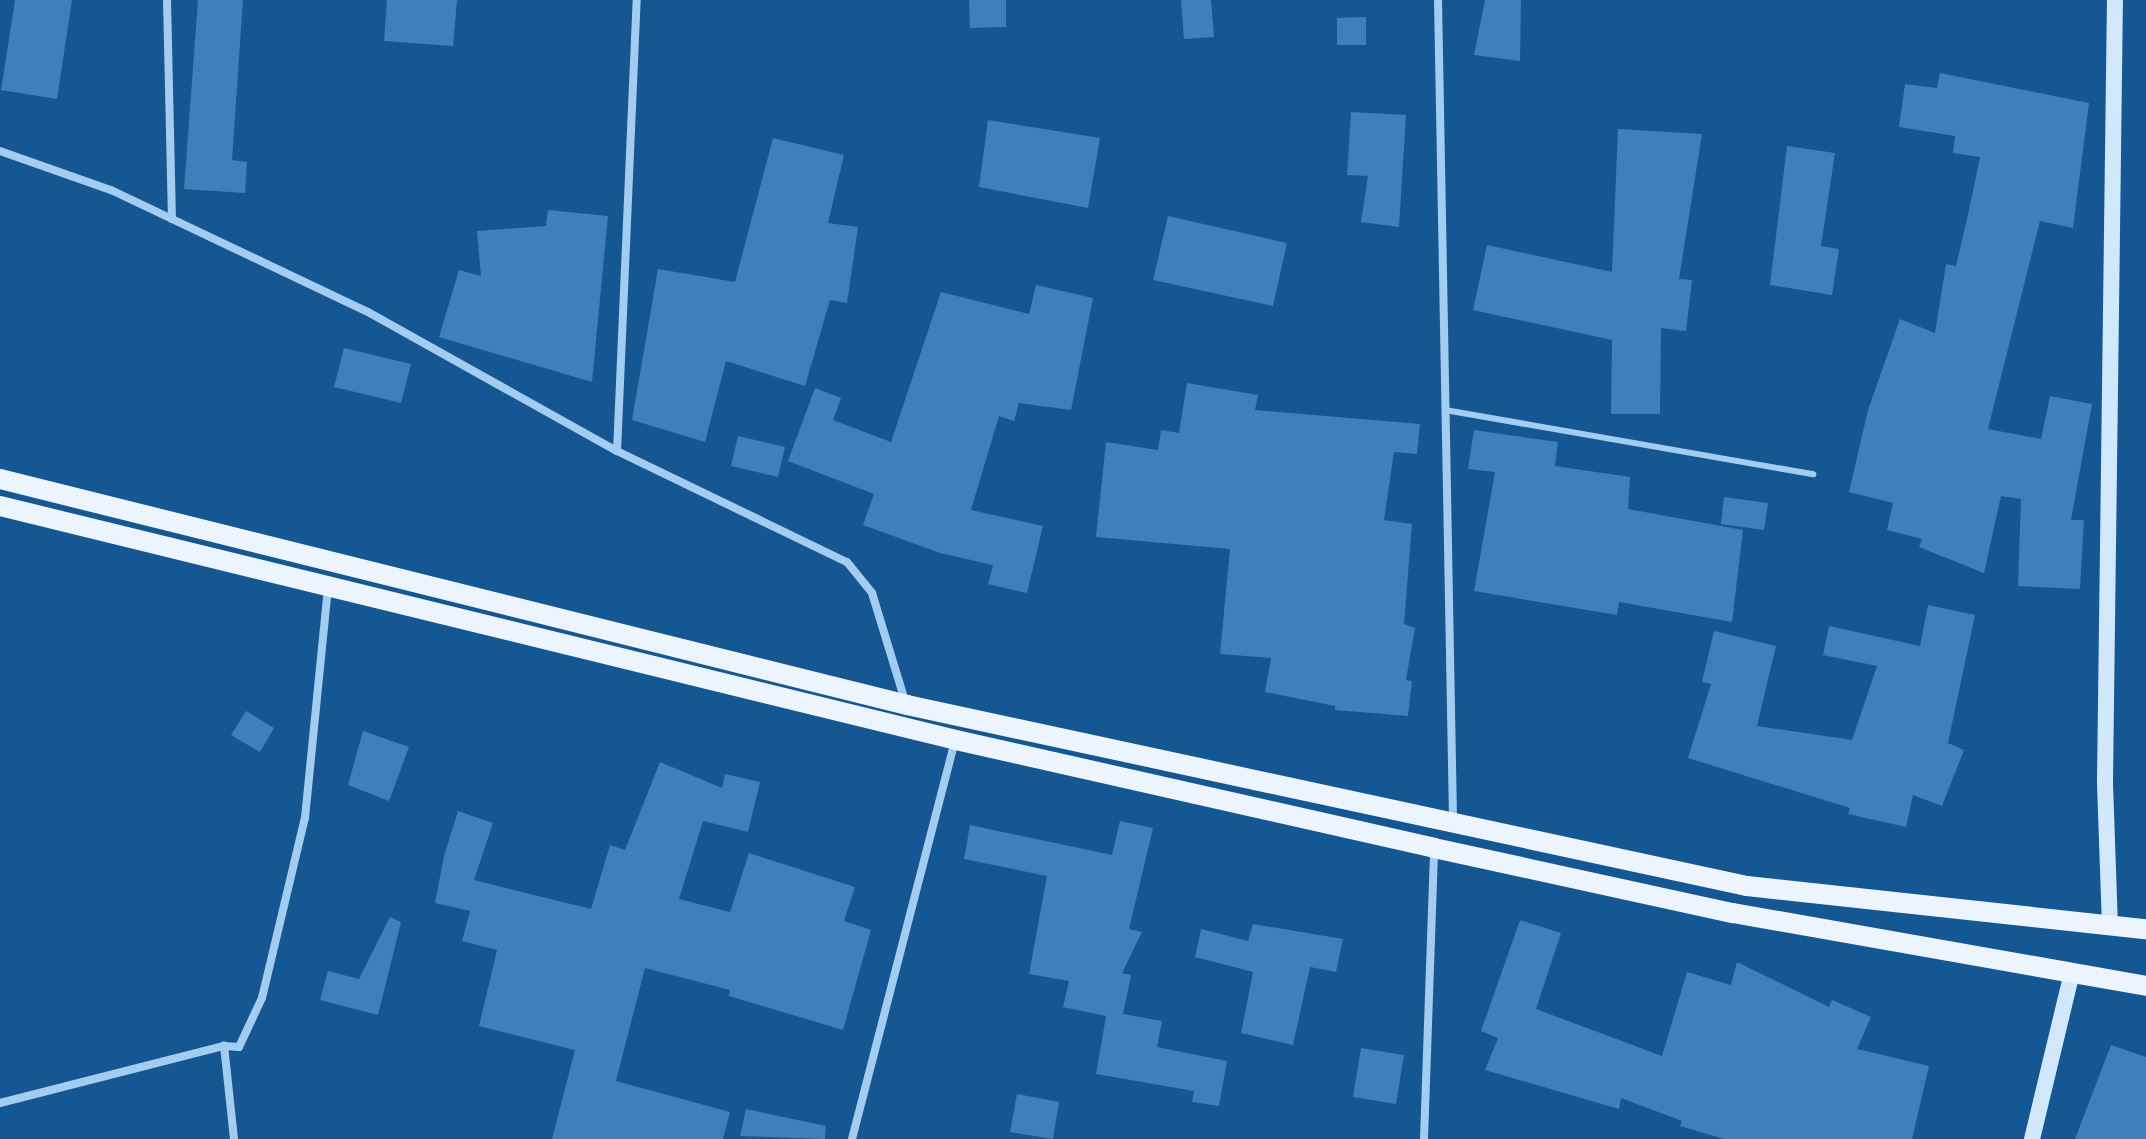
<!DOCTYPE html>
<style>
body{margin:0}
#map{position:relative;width:2146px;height:1139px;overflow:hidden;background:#145792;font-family:"DejaVu Sans",sans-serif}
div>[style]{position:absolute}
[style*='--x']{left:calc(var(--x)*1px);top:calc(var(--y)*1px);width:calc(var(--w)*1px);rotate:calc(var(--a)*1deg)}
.building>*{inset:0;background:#3d80ba}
.lane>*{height:6px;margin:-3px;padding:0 3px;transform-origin:3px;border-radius:3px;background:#a2cdf1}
.street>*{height:8px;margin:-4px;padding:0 4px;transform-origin:4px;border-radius:4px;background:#a2cdf1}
.secondary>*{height:16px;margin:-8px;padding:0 8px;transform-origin:8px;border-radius:8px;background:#d0e7fc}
.primary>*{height:20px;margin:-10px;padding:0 10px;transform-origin:10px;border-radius:10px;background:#ecf5ff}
span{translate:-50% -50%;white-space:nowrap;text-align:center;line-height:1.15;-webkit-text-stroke:6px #145792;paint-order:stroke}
</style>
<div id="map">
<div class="building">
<div style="clip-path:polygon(15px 0,72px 0,57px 99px,1px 90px)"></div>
<div style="clip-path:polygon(198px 0,243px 0,232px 160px,247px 162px,245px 193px,184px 189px)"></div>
<div style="clip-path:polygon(387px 0,457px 0,453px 46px,384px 41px)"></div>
<div style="clip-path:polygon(969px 0,1006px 0,1006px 27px,970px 28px)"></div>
<div style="clip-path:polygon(1181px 0,1211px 0,1214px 37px,1184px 39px)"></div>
<div style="clip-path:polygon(1485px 0,1521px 0,1520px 61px,1474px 55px)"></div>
<div style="clip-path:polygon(1366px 17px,1366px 45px,1337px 45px,1337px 18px)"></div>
<div style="clip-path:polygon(1940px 73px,2089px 103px,2073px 228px,2040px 221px,1988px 429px,2041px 439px,2050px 396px,2092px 404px,2071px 520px,2084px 520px,2080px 589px,2018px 586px,2021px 499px,2001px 496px,1984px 573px,1919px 547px,1922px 539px,1887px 530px,1893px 503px,1849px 492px,1868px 410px,1900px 319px,1935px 333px,1946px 264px,1956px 266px,1969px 210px,1980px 157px,1953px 153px,1955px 136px,1899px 127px,1905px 84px,1937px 88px)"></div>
<div style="clip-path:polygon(1351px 112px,1406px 115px,1399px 227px,1361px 222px,1368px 176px,1347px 175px)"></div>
<div style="clip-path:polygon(988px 120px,1100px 138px,1088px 208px,979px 187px)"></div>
<div style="clip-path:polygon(1618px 129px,1702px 134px,1679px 279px,1692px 280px,1686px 331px,1661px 328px,1660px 414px,1611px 414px,1612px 340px,1473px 310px,1487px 245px,1612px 272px)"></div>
<div style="clip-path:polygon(773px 138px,844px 155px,828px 223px,858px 227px,847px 303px,830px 300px,805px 386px,726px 361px,705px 442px,632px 420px,658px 269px,735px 282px)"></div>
<div style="clip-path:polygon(1787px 146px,1835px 153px,1821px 246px,1839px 249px,1832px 295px,1770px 285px)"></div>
<div style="clip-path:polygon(548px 210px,608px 216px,592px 382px,439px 337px,459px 270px,481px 276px,477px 231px,546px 226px)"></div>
<div style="clip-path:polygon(1168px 216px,1287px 243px,1273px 306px,1153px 280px)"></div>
<div style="clip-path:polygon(1036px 285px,1093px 298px,1071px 410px,1019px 403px,1014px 421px,999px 416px,971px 510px,1043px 526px,1027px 593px,988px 584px,993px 565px,940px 553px,863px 525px,874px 494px,788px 461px,815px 388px,841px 398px,833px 420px,891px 442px,941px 292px,1029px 314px)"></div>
<div style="clip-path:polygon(344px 348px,411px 364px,401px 403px,334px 387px)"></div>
<div style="clip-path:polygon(1187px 383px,1258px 395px,1255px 410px,1420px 424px,1417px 454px,1394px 452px,1384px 520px,1412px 524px,1404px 624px,1415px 628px,1406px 680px,1412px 681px,1408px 716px,1335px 710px,1335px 706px,1265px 692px,1271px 658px,1220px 654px,1230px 549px,1096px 537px,1106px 442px,1158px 450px,1161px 430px,1179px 433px)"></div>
<div style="clip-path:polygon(1474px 430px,1558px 442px,1555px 466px,1630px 477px,1628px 509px,1743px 530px,1732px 622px,1619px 602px,1617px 615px,1474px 591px,1495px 472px,1468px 469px)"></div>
<div style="clip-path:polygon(738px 436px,785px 447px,778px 477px,731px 466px)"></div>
<div style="clip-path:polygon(1724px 497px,1768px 503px,1764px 530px,1721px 524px)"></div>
<div style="clip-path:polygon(1928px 605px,1975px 615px,1948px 743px,1964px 750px,1942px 806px,1913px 795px,1906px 827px,1848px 814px,1850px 808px,1688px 758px,1711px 684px,1702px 682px,1714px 631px,1776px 646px,1757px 726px,1852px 740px,1877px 666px,1823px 655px,1829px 626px,1920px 646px)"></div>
<div style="clip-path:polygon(246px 711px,274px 728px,260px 752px,231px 735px)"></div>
<div style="clip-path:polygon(363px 731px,409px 747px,389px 801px,348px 785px)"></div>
<div style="clip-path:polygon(660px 762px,722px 788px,725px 774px,760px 782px,748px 832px,703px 821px,679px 899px,730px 912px,749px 853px,855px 887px,844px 921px,871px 930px,843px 1030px,729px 996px,730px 990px,645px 968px,616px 1081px,730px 1112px,723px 1139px,552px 1139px,575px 1050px,479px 1026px,497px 950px,462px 941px,470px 911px,435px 903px,444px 856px,458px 811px,493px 823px,474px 880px,591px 909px,610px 845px,625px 850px)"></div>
<div style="clip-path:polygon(1120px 821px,1153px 828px,1129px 929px,1142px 932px,1122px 973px,1131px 975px,1123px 1014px,1162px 1021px,1157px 1047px,1227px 1061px,1219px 1106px,1192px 1102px,1194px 1091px,1096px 1074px,1106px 1016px,1063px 1007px,1069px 981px,1029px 974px,1047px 876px,964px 859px,970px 825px,1112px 855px)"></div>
<div style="clip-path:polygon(390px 917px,401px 922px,378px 1015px,320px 1000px,328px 971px,359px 979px)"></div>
<div style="clip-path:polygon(1520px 920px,1561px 933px,1536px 1009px,1662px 1056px,1687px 972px,1731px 985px,1737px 962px,1829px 1007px,1832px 1000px,1871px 1017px,1857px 1049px,1929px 1066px,1912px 1139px,1724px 1139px,1680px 1126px,1682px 1121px,1621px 1098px,1619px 1109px,1485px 1070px,1498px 1038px,1481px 1031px)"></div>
<div style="clip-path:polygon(1253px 924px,1343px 939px,1336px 972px,1310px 967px,1293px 1045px,1241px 1033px,1253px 972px,1195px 957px,1201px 929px,1248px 941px)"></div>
<div style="clip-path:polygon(2111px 1045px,2146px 1057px,2146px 1139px,2075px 1139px)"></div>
<div style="clip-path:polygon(1361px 1048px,1404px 1055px,1396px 1104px,1353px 1097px)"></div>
<div style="clip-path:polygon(1017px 1094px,1059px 1102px,1053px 1139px,1010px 1132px)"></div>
<div style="clip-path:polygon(746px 1109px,826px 1126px,825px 1139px,740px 1136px)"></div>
</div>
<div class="lane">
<div style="--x:1445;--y:410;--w:374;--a:9.9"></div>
</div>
<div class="street">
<div style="--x:167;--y:0;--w:219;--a:88.7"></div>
<div style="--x:1438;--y:0;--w:820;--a:88.95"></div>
<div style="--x:0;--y:151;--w:118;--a:19.4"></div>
<div style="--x:111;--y:190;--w:284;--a:25.4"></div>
<div style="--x:368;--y:312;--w:285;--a:29.2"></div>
<div style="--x:617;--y:451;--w:255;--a:25.8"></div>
<div style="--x:847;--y:562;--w:40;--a:51"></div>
<div style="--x:872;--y:593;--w:113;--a:73"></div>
<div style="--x:617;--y:451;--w:451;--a:-87.5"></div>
<div style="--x:0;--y:1103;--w:231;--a:-14.3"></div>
<div style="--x:234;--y:1139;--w:94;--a:-96.1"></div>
<div style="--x:224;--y:1046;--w:15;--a:4"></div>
<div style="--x:239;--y:1047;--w:54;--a:-64.9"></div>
<div style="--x:262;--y:998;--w:185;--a:-76.6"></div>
<div style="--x:305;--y:818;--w:230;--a:-84.3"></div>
<div style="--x:852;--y:1139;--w:411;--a:-75.5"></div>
<div style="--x:1424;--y:1139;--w:290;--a:-88"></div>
</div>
<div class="secondary">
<div style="--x:2110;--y:927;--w:146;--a:-92"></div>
<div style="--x:2105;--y:781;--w:781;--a:-89.27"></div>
<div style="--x:2032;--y:1139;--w:172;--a:-76.5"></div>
</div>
<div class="primary">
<div style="--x:0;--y:479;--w:935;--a:13.99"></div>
<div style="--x:907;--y:705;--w:859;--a:12.16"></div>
<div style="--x:1747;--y:886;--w:401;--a:6.2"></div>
<div style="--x:0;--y:506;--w:984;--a:13.75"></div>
<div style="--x:956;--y:740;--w:490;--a:12.7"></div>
<div style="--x:1434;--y:848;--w:306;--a:12.3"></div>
<div style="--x:1733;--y:913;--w:419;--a:10"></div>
</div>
</div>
